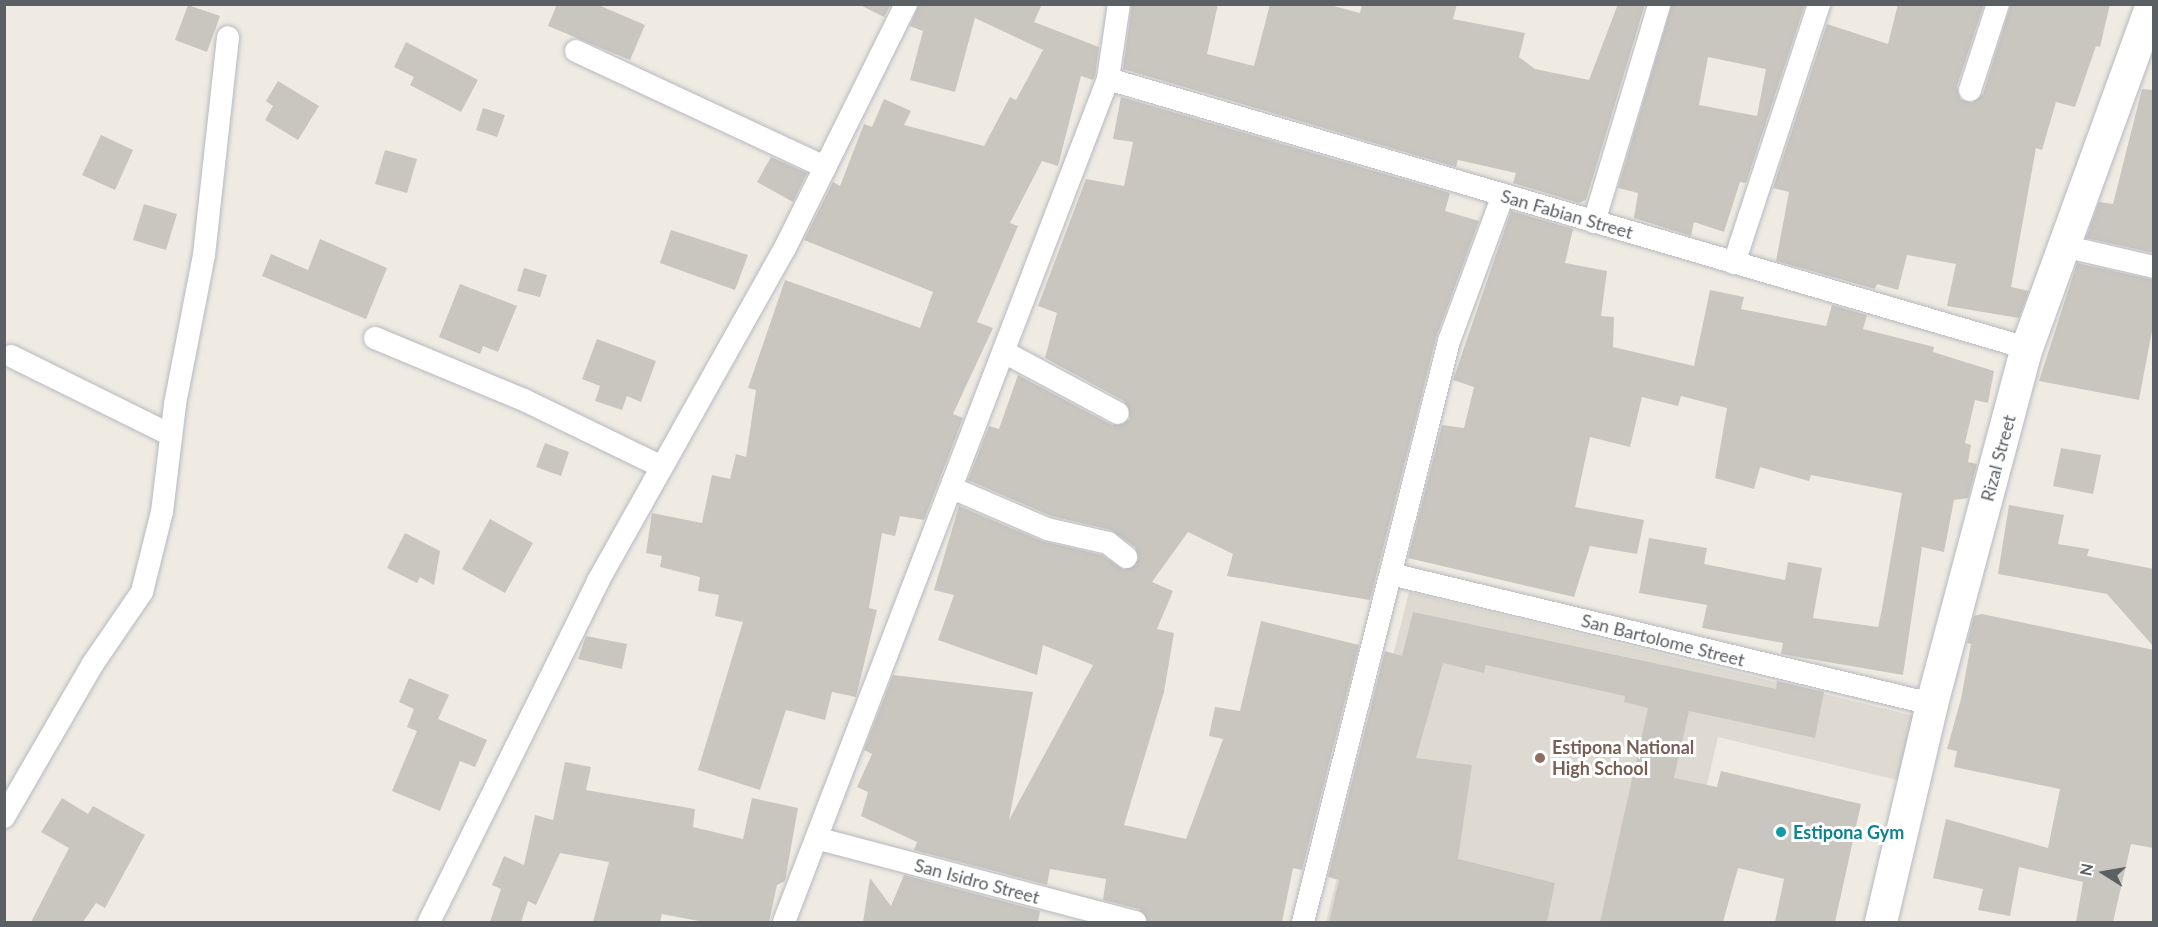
<!DOCTYPE html>
<style>
body{margin:0}
#map{position:relative;width:2158px;height:927px;overflow:hidden;background:#efebe3;font-family:Lato,sans-serif}
div>[style]{position:absolute}
[style*='--x']{left:calc(var(--x)*1px);top:calc(var(--y)*1px);width:calc(var(--w)*1px);rotate:calc(var(--a)*1deg)}
.education>*{inset:0;background:#dfdad1}
.building>*{inset:0;background:#c9c6c0}
.roads{filter:drop-shadow(0 0 2px #b6b9be) drop-shadow(0 0 2px #b6b9be)}
.minor>*{height:22px;margin:-11px;padding:0 11px;transform-origin:11px;border-radius:11px;background:#fff}
.secondary>*{height:32px;margin:-16px;padding:0 16px;transform-origin:16px;border-radius:16px;background:#fff}
.dots>*{width:16px;height:16px;translate:-50% -50%;box-sizing:border-box;border:3px solid #fff;border-radius:50%}
span{translate:-50% -50%;white-space:nowrap;text-align:center;line-height:1.15;-webkit-text-stroke:6px #fff;paint-order:stroke}
.street-label{font-size:18px;color:#5b6064}
.education-label{font-size:18px;color:#785e54;font-weight:700}
.left{translate:0 -50%;text-align:left}
.culture-label{font-size:18px;color:#0d838f;font-weight:700}
.frame{position:absolute;inset:0;border:6px solid #5b6064;pointer-events:none}
.north{position:absolute;left:2074px;top:843px;width:60px;height:60px;-webkit-text-stroke:4px #fff;paint-order:stroke;rotate:281deg;font-size:16px;font-weight:700;line-height:24px;text-align:center;color:#5b6064}
.north::after{content:'';display:block;margin:auto;width:21px;height:27px;background:#5b6064;clip-path:polygon(50% 0,100% 100%,50% 72%,0 100%)}
</style>
<div id="map">
<div class="education">
<div style="clip-path:polygon(1409px 592px,1914px 716px,1897px 780px,1718px 737px,1675px 922px,1326px 922px)"></div>
</div>
<div class="building">
<div style="clip-path:polygon(557px 4px,596px 4px,645px 25px,630px 60px,548px 26px)"></div>
<div style="clip-path:polygon(858px 4px,891px 4px,884px 17px)"></div>
<div style="clip-path:polygon(919px 4px,1042px 4px,1034px 22px,1099px 47px,1095px 76px,1093px 80px,1081px 76px,1058px 166px,1042px 161px,1010px 223px,1018px 226px,977px 322px,993px 328px,953px 414px,963px 418px,924px 520px,900px 516px,895px 536px,882px 533px,869px 608px,877px 610px,856px 697px,832px 692px,825px 720px,786px 710px,760px 790px,698px 770px,743px 622px,715px 616px,719px 595px,698px 591px,700px 577px,660px 567px,662px 556px,646px 553px,652px 513px,702px 523px,712px 475px,730px 479px,736px 454px,746px 457px,756px 390px,748px 388px,785px 280px,920px 328px,933px 292px,804px 240px,833px 182px,840px 186px,864px 124px,872px 127px,884px 99px,911px 111px,904px 125px,984px 146px,1010px 97px,1016px 100px,1043px 50px,975px 18px,955px 92px,910px 80px,923px 31px,910px 26px)"></div>
<div style="clip-path:polygon(1132px 4px,1218px 4px,1207px 54px,1254px 66px,1270px 4px,1326px 4px,1360px 13px,1362px 4px,1457px 4px,1453px 19px,1525px 33px,1519px 57px,1535px 69px,1589px 80px,1618px 4px,1645px 4px,1586px 200px,1579px 203px,1513px 183px,1516px 173px,1458px 160px,1456px 167px,1123px 69px)"></div>
<div style="clip-path:polygon(evenodd,1672px 4px,1805px 4px,1746px 183px,1740px 182px,1724px 232px,1694px 222px,1691px 236px,1634px 218px,1638px 193px,1618px 188px,1672px 4px,1708px 57px,1766px 69px,1757px 116px,1699px 105px,1708px 57px)"></div>
<div style="clip-path:polygon(1898px 4px,1984px 4px,1957px 86px,1960px 99px,1972px 103px,1983px 94px,2011px 4px,2110px 4px,2100px 47px,2096px 46px,2075px 107px,2056px 102px,2042px 150px,2036px 148px,2011px 287px,2029px 291px,2019px 318px,1947px 306px,1956px 264px,1907px 255px,1898px 290px,1877px 284px,1875px 289px,1776px 261px,1789px 192px,1773px 188px,1827px 24px,1888px 44px)"></div>
<div style="clip-path:polygon(188px 5px,220px 16px,207px 52px,175px 40px)"></div>
<div style="clip-path:polygon(406px 42px,478px 80px,461px 112px,410px 85px,414px 77px,394px 67px)"></div>
<div style="clip-path:polygon(278px 81px,319px 106px,298px 140px,265px 120px,273px 106px,266px 101px)"></div>
<div style="clip-path:polygon(2142px 89px,2154px 90px,2154px 253px,2086px 238px,2099px 202px,2113px 204px)"></div>
<div style="clip-path:polygon(1121px 97px,1450px 193px,1445px 211px,1479px 221px,1436px 338px,1370px 600px,1227px 576px,1233px 554px,1188px 532px,1152px 582px,1173px 591px,1157px 629px,1174px 633px,1164px 692px,1124px 825px,1186px 839px,1223px 739px,1209px 736px,1215px 707px,1240px 711px,1261px 621px,1359px 645px,1302px 870px,1293px 868px,1282px 922px,1148px 922px,1139px 909px,1103px 900px,1106px 879px,1050px 869px,1047px 885px,914px 850px,917px 842px,861px 816px,868px 792px,857px 787px,872px 754px,864px 750px,893px 675px,1033px 692px,1009px 820px,1093px 665px,1043px 645px,1037px 675px,938px 640px,954px 595px,934px 590px,959px 506px,1042px 541px,1102px 555px,1124px 570px,1139px 559px,1135px 547px,1111px 530px,1051px 516px,968px 480px,989px 426px,999px 429px,1018px 375px,1112px 425px,1130px 419px,1124px 401px,1045px 358px,1057px 313px,1038px 306px,1086px 179px,1124px 186px,1133px 142px,1113px 139px)"></div>
<div style="clip-path:polygon(483px 108px,505px 115px,497px 137px,476px 130px)"></div>
<div style="clip-path:polygon(101px 135px,133px 150px,115px 190px,82px 175px)"></div>
<div style="clip-path:polygon(385px 150px,417px 159px,407px 193px,375px 184px)"></div>
<div style="clip-path:polygon(771px 157px,807px 173px,793px 202px,757px 182px)"></div>
<div style="clip-path:polygon(144px 204px,177px 214px,166px 250px,133px 240px)"></div>
<div style="clip-path:polygon(1511px 211px,1573px 229px,1565px 263px,1607px 271px,1601px 316px,1614px 317px,1613px 347px,1694px 366px,1710px 290px,1744px 297px,1741px 309px,1826px 326px,1832px 305px,1867px 315px,1863px 329px,1934px 347px,1933px 352px,1994px 371px,1988px 403px,1975px 400px,1965px 443px,1971px 445px,1968px 462px,1977px 464px,1968px 498px,1954px 500px,1944px 552px,1922px 547px,1903px 675px,1781px 654px,1783px 643px,1702px 628px,1707px 605px,1639px 593px,1649px 538px,1707px 548px,1704px 564px,1785px 580px,1788px 562px,1822px 568px,1813px 618px,1878px 627px,1882px 609px,1902px 493px,1811px 475px,1809px 481px,1760px 467px,1754px 489px,1715px 478px,1727px 408px,1681px 396px,1678px 406px,1642px 397px,1630px 447px,1590px 437px,1575px 507px,1644px 520px,1637px 554px,1590px 546px,1574px 597px,1408px 558px,1442px 425px,1464px 428px,1474px 387px,1453px 380px)"></div>
<div style="clip-path:polygon(671px 230px,748px 255px,735px 290px,660px 263px)"></div>
<div style="clip-path:polygon(320px 239px,387px 268px,366px 319px,262px 276px,271px 254px,308px 270px)"></div>
<div style="clip-path:polygon(2077px 263px,2154px 280px,2154px 320px,2139px 400px,2039px 381px)"></div>
<div style="clip-path:polygon(524px 268px,547px 275px,540px 297px,517px 291px)"></div>
<div style="clip-path:polygon(460px 284px,517px 306px,498px 352px,483px 346px,480px 354px,439px 337px)"></div>
<div style="clip-path:polygon(597px 339px,656px 361px,641px 402px,627px 396px,622px 410px,595px 401px,600px 386px,582px 379px)"></div>
<div style="clip-path:polygon(545px 443px,569px 452px,561px 476px,536px 467px)"></div>
<div style="clip-path:polygon(2061px 448px,2101px 455px,2093px 494px,2053px 486px)"></div>
<div style="clip-path:polygon(2009px 505px,2064px 515px,2058px 544px,2089px 549px,2087px 556px,2154px 569px,2154px 647px,2107px 594px,1998px 574px)"></div>
<div style="clip-path:polygon(490px 519px,533px 543px,505px 593px,462px 569px)"></div>
<div style="clip-path:polygon(405px 533px,440px 551px,434px 585px,420px 577px,417px 583px,387px 568px)"></div>
<div style="clip-path:polygon(1413px 612px,1776px 689px,1777px 681px,1824px 692px,1815px 738px,1689px 711px,1674px 778px,1717px 787px,1721px 771px,1861px 804px,1835px 922px,1775px 922px,1784px 879px,1738px 868px,1723px 922px,1600px 922px,1648px 708px,1624px 702px,1625px 696px,1486px 665px,1484px 673px,1443px 663px,1416px 758px,1472px 765px,1458px 859px,1555px 883px,1547px 922px,1329px 922px,1339px 880px,1328px 877px,1385px 651px,1402px 656px)"></div>
<div style="clip-path:polygon(1982px 614px,2154px 650px,2154px 848px,2131px 844px,2113px 922px,2076px 922px,2083px 882px,2019px 867px,2010px 916px,1978px 910px,1983px 889px,1933px 878px,1946px 819px,2048px 848px,2060px 789px,1954px 767px,1957px 751px,1947px 749px,1961px 699px,1971px 644px,1967px 643px,1974px 616px)"></div>
<div style="clip-path:polygon(586px 636px,627px 644px,622px 669px,578px 659px)"></div>
<div style="clip-path:polygon(409px 678px,449px 695px,438px 719px,487px 740px,475px 767px,460px 761px,440px 811px,392px 791px,417px 731px,407px 727px,414px 709px,399px 702px)"></div>
<div style="clip-path:polygon(565px 762px,591px 767px,586px 790px,695px 809px,693px 827px,743px 839px,752px 798px,798px 808px,785px 881px,777px 885px,769px 922px,704px 922px,662px 914px,660px 922px,593px 922px,609px 862px,560px 853px,536px 905px,528px 901px,521px 922px,490px 922px,501px 889px,492px 885px,504px 856px,524px 865px,535px 815px,553px 820px)"></div>
<div style="clip-path:polygon(62px 798px,88px 814px,93px 806px,145px 835px,105px 908px,96px 903px,83px 922px,31px 922px,69px 848px,41px 832px)"></div>
<div style="clip-path:polygon(904px 875px,1040px 911px,1038px 922px,863px 922px,870px 878px,891px 906px)"></div>
</div>
<div class="roads">
<div class="minor">
<div style="--x:576;--y:51;--w:275;--a:25"></div>
<div style="--x:1108;--y:79;--w:958;--a:16.32"></div>
<div style="--x:1970;--y:90;--w:90;--a:-72"></div>
<div style="--x:1594;--y:222;--w:227;--a:-73.3"></div>
<div style="--x:2063;--y:246;--w:93;--a:13"></div>
<div style="--x:1734;--y:263;--w:273;--a:-71.8"></div>
<div style="--x:375;--y:338;--w:161;--a:22.6"></div>
<div style="--x:524;--y:400;--w:153;--a:25.9"></div>
<div style="--x:1004;--y:352;--w:129;--a:28.2"></div>
<div style="--x:11;--y:356;--w:178;--a:26.3"></div>
<div style="--x:952;--y:488;--w:103;--a:23.3"></div>
<div style="--x:1047;--y:529;--w:63;--a:12.9"></div>
<div style="--x:1108;--y:543;--w:23;--a:38"></div>
<div style="--x:1395;--y:575;--w:552;--a:13.51"></div>
<div style="--x:4;--y:817;--w:176;--a:-59.9"></div>
<div style="--x:92;--y:665;--w:88;--a:-55.6"></div>
<div style="--x:142;--y:592;--w:82;--a:-76"></div>
<div style="--x:162;--y:512;--w:109;--a:-83.1"></div>
<div style="--x:175;--y:404;--w:152;--a:-79"></div>
<div style="--x:204;--y:255;--w:219;--a:-83.7"></div>
<div style="--x:819;--y:839;--w:327;--a:14.7"></div>
<div style="--x:429;--y:922;--w:381;--a:-63.6"></div>
<div style="--x:598;--y:581;--w:382;--a:-60.7"></div>
<div style="--x:785;--y:248;--w:272;--a:-63.6"></div>
<div style="--x:784;--y:922;--w:903;--a:-68.98"></div>
<div style="--x:1108;--y:79;--w:76;--a:-81.7"></div>
<div style="--x:1303;--y:922;--w:599;--a:-75.89"></div>
<div style="--x:1449;--y:341;--w:156;--a:-69.7"></div>
</div>
<div class="secondary">
<div style="--x:1881;--y:922;--w:224;--a:-76.8"></div>
<div style="--x:1932;--y:704;--w:368;--a:-75.1"></div>
<div style="--x:2027;--y:348;--w:366;--a:-70"></div>
</div>
</div>
<div class="dots">
<div style="left:1540px;top:758px;background:#8d6e63"></div>
<div style="left:1781px;top:832px;background:#0f9aa8"></div>
</div>
<div class="street-label">
<span style="left:1567px;top:214px;rotate:16deg">San Fabian Street</span>
<span style="left:1998px;top:458px;rotate:-75deg">Rizal Street</span>
<span style="left:1663px;top:640px;rotate:14deg">San Bartolome Street</span>
<span style="left:977px;top:881px;rotate:15deg">San Isidro Street</span>
</div>
<div class="education-label">
<span class="left" style="left:1552px;top:758px">Estipona National<br>High School</span>
</div>
<div class="culture-label">
<span class="left" style="left:1793px;top:832px">Estipona Gym</span>
</div>
<div class="frame"></div>
<div class="north">N</div>
</div>
